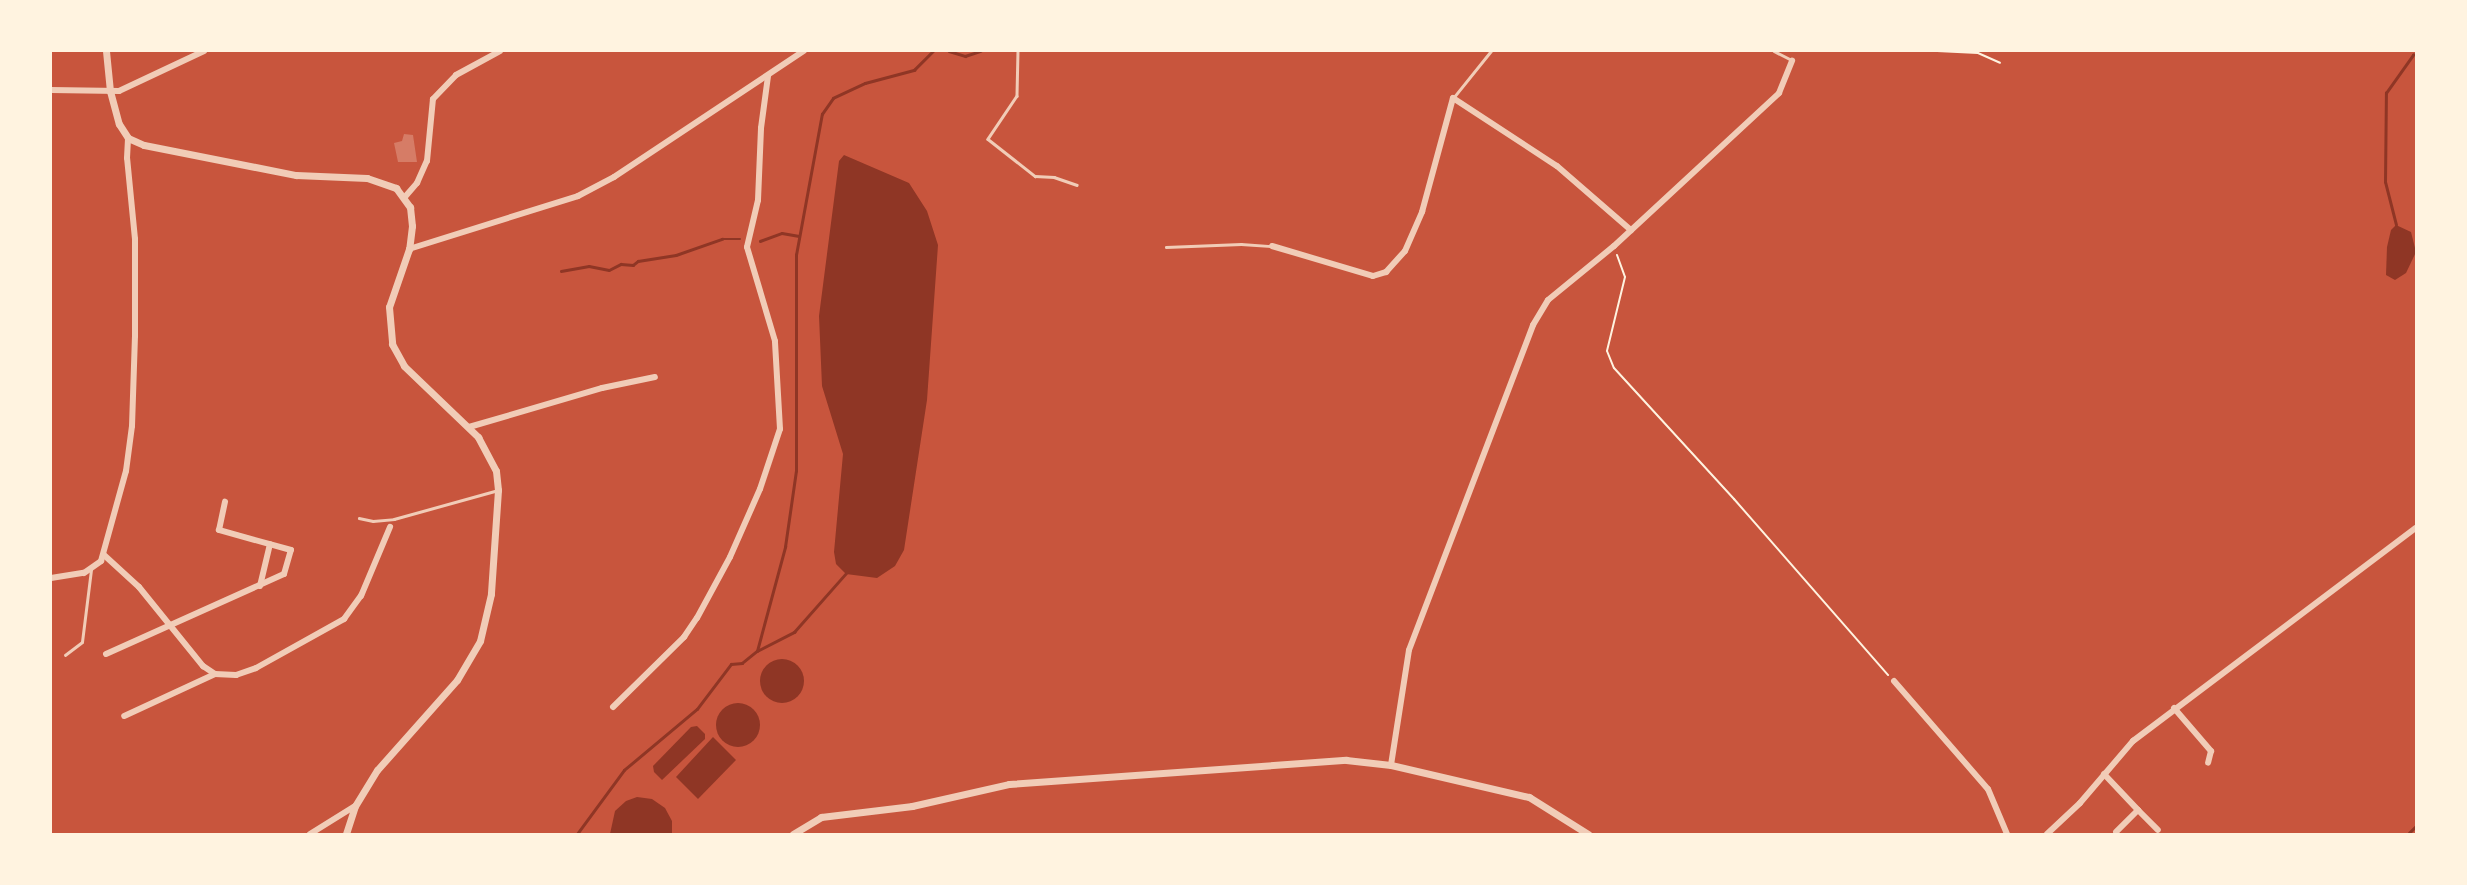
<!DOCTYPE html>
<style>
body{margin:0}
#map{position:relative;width:2467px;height:885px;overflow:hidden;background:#c8553d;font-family:Ubuntu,sans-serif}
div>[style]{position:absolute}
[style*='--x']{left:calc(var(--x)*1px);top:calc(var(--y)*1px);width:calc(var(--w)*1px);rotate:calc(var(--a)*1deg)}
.water>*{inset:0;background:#8f3625}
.round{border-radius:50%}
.stream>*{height:2.5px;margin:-1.25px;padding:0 1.25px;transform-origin:1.25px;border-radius:1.25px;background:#8f3625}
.building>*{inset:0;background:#d67c66}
.path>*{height:2px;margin:-1px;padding:0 1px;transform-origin:1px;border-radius:1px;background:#fff3e0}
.service>*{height:2.5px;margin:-1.25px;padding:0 1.25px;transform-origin:1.25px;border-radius:1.25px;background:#f1ccb7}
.minor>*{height:6px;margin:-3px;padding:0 3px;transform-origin:3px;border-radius:3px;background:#f1ccb7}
.tertiary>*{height:7px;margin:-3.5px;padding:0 3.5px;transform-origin:3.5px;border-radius:3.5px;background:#f1ccb7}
span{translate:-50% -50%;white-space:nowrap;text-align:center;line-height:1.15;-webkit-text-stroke:6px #fff3e0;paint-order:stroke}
.frame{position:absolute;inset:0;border:52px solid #fff3e0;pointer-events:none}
</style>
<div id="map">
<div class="water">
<div style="clip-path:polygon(844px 155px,909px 183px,927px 211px,938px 245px,927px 400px,904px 550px,895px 566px,877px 578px,846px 574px,836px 564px,834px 552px,843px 454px,822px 386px,819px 316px,839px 161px)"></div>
<div style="clip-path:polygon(2396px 225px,2411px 232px,2416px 252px,2406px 273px,2395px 280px,2386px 275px,2387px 247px,2391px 230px)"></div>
<div class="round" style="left:760px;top:659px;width:44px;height:44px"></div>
<div class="round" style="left:716px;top:703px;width:44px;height:44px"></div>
<div style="clip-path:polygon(697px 726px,705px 734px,705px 739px,662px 780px,654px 772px,653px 766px,691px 727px)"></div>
<div style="clip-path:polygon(713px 737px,736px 760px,698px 799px,676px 777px)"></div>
<div style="clip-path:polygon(637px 797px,652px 799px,665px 808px,672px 821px,672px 834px,610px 834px,615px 811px,626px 801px)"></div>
</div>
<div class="stream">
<div style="--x:949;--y:51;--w:17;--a:17"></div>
<div style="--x:965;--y:56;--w:16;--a:-18"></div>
<div style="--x:2396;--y:225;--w:44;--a:-104.3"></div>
<div style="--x:2385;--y:182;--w:89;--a:-89.4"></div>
<div style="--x:2386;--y:93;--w:47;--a:-54.6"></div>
<div style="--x:2413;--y:55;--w:3;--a:0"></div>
<div style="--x:760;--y:241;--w:23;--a:-20"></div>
<div style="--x:782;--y:233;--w:17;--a:10"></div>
<div style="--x:561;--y:271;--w:28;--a:-10"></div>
<div style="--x:589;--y:266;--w:20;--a:11"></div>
<div style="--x:609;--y:270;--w:13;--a:-27"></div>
<div style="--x:621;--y:264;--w:12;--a:5"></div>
<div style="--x:633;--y:265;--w:6;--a:-39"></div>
<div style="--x:638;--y:261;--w:38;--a:-9"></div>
<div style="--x:676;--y:255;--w:49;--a:-19.2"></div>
<div style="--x:722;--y:239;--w:18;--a:0"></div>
<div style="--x:757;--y:651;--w:42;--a:-27.2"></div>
<div style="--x:794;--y:632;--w:80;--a:-48.5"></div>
<div style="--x:2409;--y:833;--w:10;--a:-45"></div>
<div style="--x:577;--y:834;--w:79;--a:-53.7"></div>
<div style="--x:624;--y:770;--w:95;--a:-39.9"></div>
<div style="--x:697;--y:709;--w:56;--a:-52.9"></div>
<div style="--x:731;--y:664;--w:11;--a:-5"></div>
<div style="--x:742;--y:663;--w:19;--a:-39"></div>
<div style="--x:757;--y:651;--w:108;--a:-74.9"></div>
<div style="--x:785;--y:547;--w:77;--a:-81.8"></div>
<div style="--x:796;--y:471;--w:216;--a:-90"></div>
<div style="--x:796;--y:255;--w:143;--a:-79.6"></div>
<div style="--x:822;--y:114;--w:19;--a:-55"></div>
<div style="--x:833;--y:98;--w:35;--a:-25"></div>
<div style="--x:865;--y:83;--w:51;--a:-14.9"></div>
<div style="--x:914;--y:70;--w:27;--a:-45"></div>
</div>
<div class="building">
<div style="clip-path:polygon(404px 134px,413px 135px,417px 162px,398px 162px,394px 143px,402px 141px)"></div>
</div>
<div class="path">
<div style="--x:1826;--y:51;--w:13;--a:0"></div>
<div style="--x:1937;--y:51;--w:41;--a:2.8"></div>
<div style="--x:1978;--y:53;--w:24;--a:24"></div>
<div style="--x:1617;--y:255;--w:23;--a:70"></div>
<div style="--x:1625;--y:277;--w:76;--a:103.7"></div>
<div style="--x:1607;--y:351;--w:18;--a:68"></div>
<div style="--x:1614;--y:368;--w:178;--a:47.5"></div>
<div style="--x:1734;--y:499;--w:234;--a:48.8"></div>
</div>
<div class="service">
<div style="--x:1018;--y:51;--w:45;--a:91.3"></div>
<div style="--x:1017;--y:96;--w:52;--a:124"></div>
<div style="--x:988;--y:139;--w:60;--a:38.2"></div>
<div style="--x:1035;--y:176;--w:19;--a:3"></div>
<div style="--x:1054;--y:177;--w:24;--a:19"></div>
<div style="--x:1774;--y:51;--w:20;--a:27"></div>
<div style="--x:1454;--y:97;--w:59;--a:-51.2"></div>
<div style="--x:1166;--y:247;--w:75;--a:-2.3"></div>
<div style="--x:1241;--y:244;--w:30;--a:4"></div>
<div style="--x:359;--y:518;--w:14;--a:12"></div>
<div style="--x:373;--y:521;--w:21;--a:-5"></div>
<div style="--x:394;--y:519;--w:105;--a:-15.5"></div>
<div style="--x:65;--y:655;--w:21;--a:-37"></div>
<div style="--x:82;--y:642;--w:73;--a:-82.9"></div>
</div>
<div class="minor">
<div style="--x:51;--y:90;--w:68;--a:0.8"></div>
<div style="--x:119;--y:91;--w:94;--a:-25.2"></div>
<div style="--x:404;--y:198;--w:20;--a:-49"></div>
<div style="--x:417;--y:183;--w:24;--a:-66"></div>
<div style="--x:427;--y:161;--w:62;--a:-84.5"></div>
<div style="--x:433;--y:99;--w:33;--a:-46"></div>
<div style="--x:456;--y:75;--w:50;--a:-28.6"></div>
<div style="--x:1272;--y:246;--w:105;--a:16.5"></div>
<div style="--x:1373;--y:276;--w:14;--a:-17"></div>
<div style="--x:1386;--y:272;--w:28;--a:-48"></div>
<div style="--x:1405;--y:251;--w:43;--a:-66.4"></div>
<div style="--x:1422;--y:212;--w:118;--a:-74.8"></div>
<div style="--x:1453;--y:98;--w:124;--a:33.2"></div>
<div style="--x:1557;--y:166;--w:98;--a:40.9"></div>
<div style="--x:409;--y:249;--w:177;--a:-17.4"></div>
<div style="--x:578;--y:196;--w:41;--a:-27.8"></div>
<div style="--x:614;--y:177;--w:228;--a:-33.6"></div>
<div style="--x:469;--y:427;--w:139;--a:-16.3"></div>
<div style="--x:602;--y:388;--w:54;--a:-11.7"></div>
<div style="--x:104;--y:555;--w:47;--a:42.4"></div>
<div style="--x:139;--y:587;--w:102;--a:51"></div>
<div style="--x:203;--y:666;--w:14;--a:34"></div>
<div style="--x:215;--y:674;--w:100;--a:155.2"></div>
<div style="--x:51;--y:578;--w:33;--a:-9"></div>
<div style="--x:84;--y:573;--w:21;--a:-35"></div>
<div style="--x:101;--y:561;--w:93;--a:-74.5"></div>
<div style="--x:126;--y:471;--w:45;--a:-82.4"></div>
<div style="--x:132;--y:426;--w:90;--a:-88.1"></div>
<div style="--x:135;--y:336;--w:97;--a:-90"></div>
<div style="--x:135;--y:239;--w:81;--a:-95.6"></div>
<div style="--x:127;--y:158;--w:20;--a:-87"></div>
<div style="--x:260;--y:586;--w:43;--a:-76.6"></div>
<div style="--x:106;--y:654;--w:195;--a:-24.2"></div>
<div style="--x:284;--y:574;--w:25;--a:-74"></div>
<div style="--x:291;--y:550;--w:75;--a:-164.5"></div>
<div style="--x:219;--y:530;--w:29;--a:-78"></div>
<div style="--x:215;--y:674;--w:21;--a:3"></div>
<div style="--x:236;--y:675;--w:21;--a:-19"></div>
<div style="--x:256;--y:668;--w:101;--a:-29.1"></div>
<div style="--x:344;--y:619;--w:29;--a:-54"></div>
<div style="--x:361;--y:596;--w:75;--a:-67.2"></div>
<div style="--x:1894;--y:681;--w:143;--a:49"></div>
<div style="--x:1988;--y:789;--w:49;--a:67.1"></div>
<div style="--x:613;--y:707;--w:100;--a:-44.6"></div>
<div style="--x:684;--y:637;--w:23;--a:-56"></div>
<div style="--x:697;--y:618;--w:69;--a:-61.6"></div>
<div style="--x:730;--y:557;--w:74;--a:-66.2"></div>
<div style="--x:760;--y:489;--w:63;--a:-71.6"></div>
<div style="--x:780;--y:429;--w:88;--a:-93.3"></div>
<div style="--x:775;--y:341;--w:98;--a:-106.6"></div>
<div style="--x:747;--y:247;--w:48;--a:-76.8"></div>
<div style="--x:758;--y:200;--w:72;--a:-87.6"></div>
<div style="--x:761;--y:128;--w:52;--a:-82.3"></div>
<div style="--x:2174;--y:708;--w:57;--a:49.3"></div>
<div style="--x:2211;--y:751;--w:12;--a:104"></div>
<div style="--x:1391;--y:765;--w:116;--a:-81.1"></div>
<div style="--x:1409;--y:650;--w:348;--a:-69.1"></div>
<div style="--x:1533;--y:325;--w:29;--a:-59"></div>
<div style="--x:1548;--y:300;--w:85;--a:-39.3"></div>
<div style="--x:1614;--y:246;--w:225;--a:-42.8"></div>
<div style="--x:1779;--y:93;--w:35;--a:-68"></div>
<div style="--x:2104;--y:774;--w:50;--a:46.6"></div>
<div style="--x:2138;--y:810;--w:31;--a:135"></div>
<div style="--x:2138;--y:810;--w:28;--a:45"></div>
<div style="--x:310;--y:834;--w:53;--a:-31.9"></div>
<div style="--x:2047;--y:834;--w:45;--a:-43.2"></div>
<div style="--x:2080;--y:803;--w:82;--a:-49.5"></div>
<div style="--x:2133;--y:741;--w:354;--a:-37"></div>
</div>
<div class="tertiary">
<div style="--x:106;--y:51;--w:40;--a:84.3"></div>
<div style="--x:110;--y:91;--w:34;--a:75"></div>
<div style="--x:119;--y:124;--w:17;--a:57"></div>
<div style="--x:128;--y:138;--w:17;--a:24"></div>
<div style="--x:144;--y:145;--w:155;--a:11.2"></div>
<div style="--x:296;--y:175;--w:71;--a:2.4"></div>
<div style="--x:367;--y:178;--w:31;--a:19"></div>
<div style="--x:396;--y:188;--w:24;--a:54"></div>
<div style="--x:410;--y:207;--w:19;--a:84"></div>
<div style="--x:412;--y:226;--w:23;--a:97"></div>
<div style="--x:409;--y:249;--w:61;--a:109"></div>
<div style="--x:389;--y:307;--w:37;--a:85"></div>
<div style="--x:392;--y:344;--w:25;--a:61"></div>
<div style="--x:404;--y:366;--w:103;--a:43.8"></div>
<div style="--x:478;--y:437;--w:38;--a:62"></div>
<div style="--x:496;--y:471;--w:19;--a:84"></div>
<div style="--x:498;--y:490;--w:104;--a:93.9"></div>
<div style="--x:491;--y:594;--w:48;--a:103.2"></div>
<div style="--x:480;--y:641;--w:45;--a:120.5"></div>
<div style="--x:457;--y:680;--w:120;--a:131.6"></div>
<div style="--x:377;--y:770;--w:42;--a:121.4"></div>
<div style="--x:355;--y:806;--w:29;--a:108"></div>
<div style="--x:793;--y:834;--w:33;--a:-31"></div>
<div style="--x:821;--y:817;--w:92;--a:-6.9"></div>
<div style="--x:912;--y:806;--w:99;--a:-12.8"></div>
<div style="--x:1009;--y:784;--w:338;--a:-4.1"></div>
<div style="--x:1346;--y:760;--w:45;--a:6.3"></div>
<div style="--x:1391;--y:765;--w:142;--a:13.1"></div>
<div style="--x:1529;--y:797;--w:70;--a:32.1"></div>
</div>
<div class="frame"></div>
</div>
